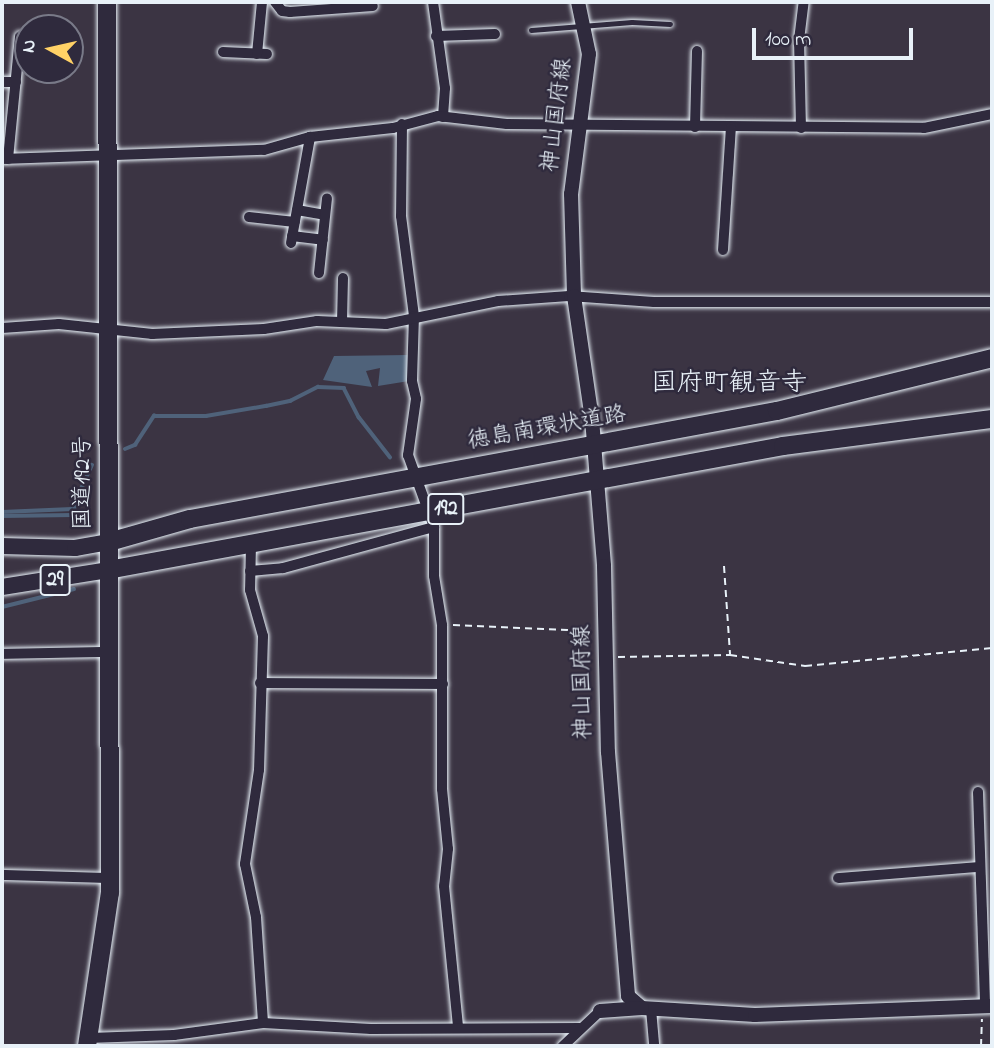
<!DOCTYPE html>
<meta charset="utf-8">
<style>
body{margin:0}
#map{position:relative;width:994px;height:1048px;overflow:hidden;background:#3b3443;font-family:"Indie Flower","Klee One",sans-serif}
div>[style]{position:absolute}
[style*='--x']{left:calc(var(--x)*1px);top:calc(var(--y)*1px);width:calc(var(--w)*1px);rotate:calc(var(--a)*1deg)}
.water>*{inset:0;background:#4f627a}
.stream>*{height:3.5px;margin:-1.75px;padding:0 1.75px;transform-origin:1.75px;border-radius:1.75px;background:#4f627a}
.path>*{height:2px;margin-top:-1px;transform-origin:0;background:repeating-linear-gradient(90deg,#e8f1f8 0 7px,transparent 0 12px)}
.roads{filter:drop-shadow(0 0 2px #e8f1f8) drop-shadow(0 0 2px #e8f1f8)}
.lane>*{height:5px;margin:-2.5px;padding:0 2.5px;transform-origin:2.5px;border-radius:2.5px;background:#2f2a3d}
.street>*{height:10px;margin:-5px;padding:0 5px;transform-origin:5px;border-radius:5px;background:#2f2a3d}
.secondary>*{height:14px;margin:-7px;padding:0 7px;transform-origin:7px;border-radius:7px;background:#2f2a3d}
.primary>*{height:16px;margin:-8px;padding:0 8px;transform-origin:8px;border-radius:8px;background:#2f2a3d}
.highway>*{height:18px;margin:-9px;padding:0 9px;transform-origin:9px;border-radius:9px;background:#2f2a3d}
span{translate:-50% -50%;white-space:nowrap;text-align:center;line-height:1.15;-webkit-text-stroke:5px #2f2a3d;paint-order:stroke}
.shield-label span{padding:2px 5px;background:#2f2a3d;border:2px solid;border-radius:5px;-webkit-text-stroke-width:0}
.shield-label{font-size:21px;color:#e8f1f8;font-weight:700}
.street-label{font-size:23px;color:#e8f1f8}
.quarter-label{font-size:26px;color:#e8f1f8}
.frame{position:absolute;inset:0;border:4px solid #e8f1f8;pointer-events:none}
.north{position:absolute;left:14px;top:14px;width:70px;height:70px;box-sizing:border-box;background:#2f2a3d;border:2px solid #797a88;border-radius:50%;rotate:278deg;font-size:19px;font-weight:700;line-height:28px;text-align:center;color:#e8f1f8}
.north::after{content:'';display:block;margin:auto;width:24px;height:32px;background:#ffd166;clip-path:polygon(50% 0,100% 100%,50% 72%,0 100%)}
.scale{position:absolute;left:752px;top:28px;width:161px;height:32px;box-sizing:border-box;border:4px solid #e8f1f8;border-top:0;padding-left:9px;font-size:21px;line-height:24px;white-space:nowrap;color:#e8f1f8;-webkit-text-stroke:5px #2f2a3d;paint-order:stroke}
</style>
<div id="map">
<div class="water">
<div style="clip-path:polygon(408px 355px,409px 381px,378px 386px,380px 368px,366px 371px,372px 387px,323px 380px,334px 356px)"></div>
</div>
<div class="stream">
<div style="--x:125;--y:449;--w:11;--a:-22"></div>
<div style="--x:135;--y:445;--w:35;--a:-57"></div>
<div style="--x:154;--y:416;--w:52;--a:0"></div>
<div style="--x:206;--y:416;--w:61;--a:-9.5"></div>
<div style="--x:266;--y:406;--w:25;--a:-12"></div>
<div style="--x:290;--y:401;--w:31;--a:-27"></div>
<div style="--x:318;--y:387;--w:26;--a:2"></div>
<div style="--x:344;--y:388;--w:33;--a:63"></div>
<div style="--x:359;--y:417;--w:51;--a:52.2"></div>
<div style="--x:2;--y:512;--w:70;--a:-2.5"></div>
<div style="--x:72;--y:509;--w:48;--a:-65.6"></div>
<div style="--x:2;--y:516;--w:71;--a:-0.8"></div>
<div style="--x:73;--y:515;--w:14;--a:-78"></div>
<div style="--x:2;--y:607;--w:74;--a:-14"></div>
</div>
<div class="path">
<div style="--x:724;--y:566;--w:89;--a:86.1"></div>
<div style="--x:453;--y:625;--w:138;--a:2.5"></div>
<div style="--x:618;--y:657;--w:112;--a:-1"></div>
<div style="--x:730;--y:655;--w:76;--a:8.3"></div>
<div style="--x:805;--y:666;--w:188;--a:-5.5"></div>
<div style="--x:981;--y:1046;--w:27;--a:-88"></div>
</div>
<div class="roads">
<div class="lane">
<div style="--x:531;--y:30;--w:101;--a:-4.5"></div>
<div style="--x:632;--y:22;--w:38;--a:3"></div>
</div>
<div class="street">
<div style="--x:275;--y:2;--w:11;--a:52"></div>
<div style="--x:282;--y:11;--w:8;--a:7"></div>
<div style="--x:290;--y:12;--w:83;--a:-4.1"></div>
<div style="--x:433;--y:2;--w:87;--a:82.1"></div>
<div style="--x:445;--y:88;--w:29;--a:94"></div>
<div style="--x:436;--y:36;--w:59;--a:-1.9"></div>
<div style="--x:223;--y:52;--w:44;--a:2.6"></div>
<div style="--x:257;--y:54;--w:52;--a:-84.5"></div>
<div style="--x:2;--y:82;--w:14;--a:0"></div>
<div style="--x:402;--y:124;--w:92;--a:90.6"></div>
<div style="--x:401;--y:216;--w:101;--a:82.6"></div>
<div style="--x:414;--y:316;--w:65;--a:91.8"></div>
<div style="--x:412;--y:381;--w:18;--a:77"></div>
<div style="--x:416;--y:399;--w:57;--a:98.1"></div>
<div style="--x:408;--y:455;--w:77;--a:70.1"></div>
<div style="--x:434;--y:527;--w:49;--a:90"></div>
<div style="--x:434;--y:576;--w:50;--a:80.7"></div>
<div style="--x:442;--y:625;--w:164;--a:90"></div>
<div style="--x:442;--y:789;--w:60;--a:84.3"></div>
<div style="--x:448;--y:849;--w:37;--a:96"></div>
<div style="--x:444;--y:886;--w:141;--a:84.3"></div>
<div style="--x:695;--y:127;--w:76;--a:-88.5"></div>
<div style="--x:801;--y:128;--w:88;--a:-91.3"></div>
<div style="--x:799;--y:40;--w:38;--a:-83"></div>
<div style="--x:2;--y:159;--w:262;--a:-2"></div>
<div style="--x:264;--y:150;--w:48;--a:-15.8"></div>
<div style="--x:310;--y:137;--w:83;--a:-6.2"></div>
<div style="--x:393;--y:128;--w:47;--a:-14.9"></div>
<div style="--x:438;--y:116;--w:69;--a:6.6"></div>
<div style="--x:507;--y:124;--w:417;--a:0.5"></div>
<div style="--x:924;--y:128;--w:69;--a:-11.6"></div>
<div style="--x:8;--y:159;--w:123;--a:-84.4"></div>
<div style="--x:297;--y:210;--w:28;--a:10"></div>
<div style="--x:249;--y:217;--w:46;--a:6.2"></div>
<div style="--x:292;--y:236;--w:31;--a:7"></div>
<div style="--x:291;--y:243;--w:108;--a:-79.8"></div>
<div style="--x:723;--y:250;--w:123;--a:-86.3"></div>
<div style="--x:319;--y:273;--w:75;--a:-83.9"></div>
<div style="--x:342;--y:322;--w:44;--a:-88.7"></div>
<div style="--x:2;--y:328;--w:57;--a:-4"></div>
<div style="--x:59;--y:324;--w:94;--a:6.1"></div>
<div style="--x:152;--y:334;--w:112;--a:-2.6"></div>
<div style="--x:264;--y:329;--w:54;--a:-8.6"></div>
<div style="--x:317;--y:321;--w:69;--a:2.5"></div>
<div style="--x:386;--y:324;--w:114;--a:-11.6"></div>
<div style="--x:498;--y:301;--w:71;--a:-4"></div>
<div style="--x:569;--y:296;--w:85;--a:4"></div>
<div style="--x:654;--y:302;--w:338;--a:0"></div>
<div style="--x:251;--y:544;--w:46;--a:91.2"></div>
<div style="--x:250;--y:590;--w:48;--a:74.2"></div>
<div style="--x:263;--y:636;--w:134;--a:91.7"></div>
<div style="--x:259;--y:770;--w:95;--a:98.5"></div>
<div style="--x:245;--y:864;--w:54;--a:78.3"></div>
<div style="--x:256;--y:917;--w:106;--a:86.2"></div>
<div style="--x:250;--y:571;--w:33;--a:-5"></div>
<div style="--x:283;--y:568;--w:156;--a:-15.2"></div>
<div style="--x:2;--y:654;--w:107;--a:-1.1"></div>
<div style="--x:260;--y:683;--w:183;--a:0.3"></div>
<div style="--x:978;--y:792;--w:214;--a:88.1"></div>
<div style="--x:2;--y:875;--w:108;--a:1.6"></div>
<div style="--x:838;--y:878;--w:140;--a:-4.5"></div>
<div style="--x:651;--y:1009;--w:37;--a:85"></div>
<div style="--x:89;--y:1038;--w:85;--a:-2"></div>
<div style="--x:174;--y:1035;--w:90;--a:-7.7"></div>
<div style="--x:263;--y:1023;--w:108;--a:3.2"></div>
<div style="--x:371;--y:1029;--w:210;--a:-0.3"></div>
<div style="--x:563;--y:1046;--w:51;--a:-43.4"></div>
</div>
<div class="secondary">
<div style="--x:578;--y:2;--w:53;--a:78.1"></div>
<div style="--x:589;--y:54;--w:141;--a:97.3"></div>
<div style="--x:571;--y:194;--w:102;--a:88.3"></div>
<div style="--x:574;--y:296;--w:124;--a:81.7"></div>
<div style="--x:592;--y:419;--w:147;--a:85.3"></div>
<div style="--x:604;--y:566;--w:186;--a:88.8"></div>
<div style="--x:608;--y:752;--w:245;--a:85.3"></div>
<div style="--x:628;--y:996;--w:18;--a:41"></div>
<div style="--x:642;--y:1008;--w:113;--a:3.5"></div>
<div style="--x:755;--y:1015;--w:237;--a:-2.2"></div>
<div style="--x:600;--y:1011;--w:42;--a:-4.1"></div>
</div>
<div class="primary">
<div style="--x:2;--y:546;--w:73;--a:1.6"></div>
<div style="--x:75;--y:548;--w:35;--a:-10"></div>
<div style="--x:2;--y:587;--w:107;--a:-9.1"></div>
</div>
<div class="highway">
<div style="--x:109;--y:542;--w:84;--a:-15.9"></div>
<div style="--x:190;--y:519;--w:597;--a:-10.43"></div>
<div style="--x:777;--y:411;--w:221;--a:-13.8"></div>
<div style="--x:108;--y:570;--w:686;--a:-10.41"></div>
<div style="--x:783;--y:446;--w:211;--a:-7.4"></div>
<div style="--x:87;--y:1046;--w:155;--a:-81.5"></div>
<div style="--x:110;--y:893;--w:891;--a:-90.19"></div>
</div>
</div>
<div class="shield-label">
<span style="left:446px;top:509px">192</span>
<span style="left:55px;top:580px">29</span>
</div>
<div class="street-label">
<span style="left:558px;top:115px;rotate:-83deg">神山国府線</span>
<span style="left:547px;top:429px;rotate:-10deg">徳島南環状道路</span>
<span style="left:84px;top:483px;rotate:-90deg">国道192号</span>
<span style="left:584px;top:682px;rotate:-91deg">神山国府線</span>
</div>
<div class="quarter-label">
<span style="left:729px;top:385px">国府町観音寺</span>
</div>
<div class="frame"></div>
<div class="north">N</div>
<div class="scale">100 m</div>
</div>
